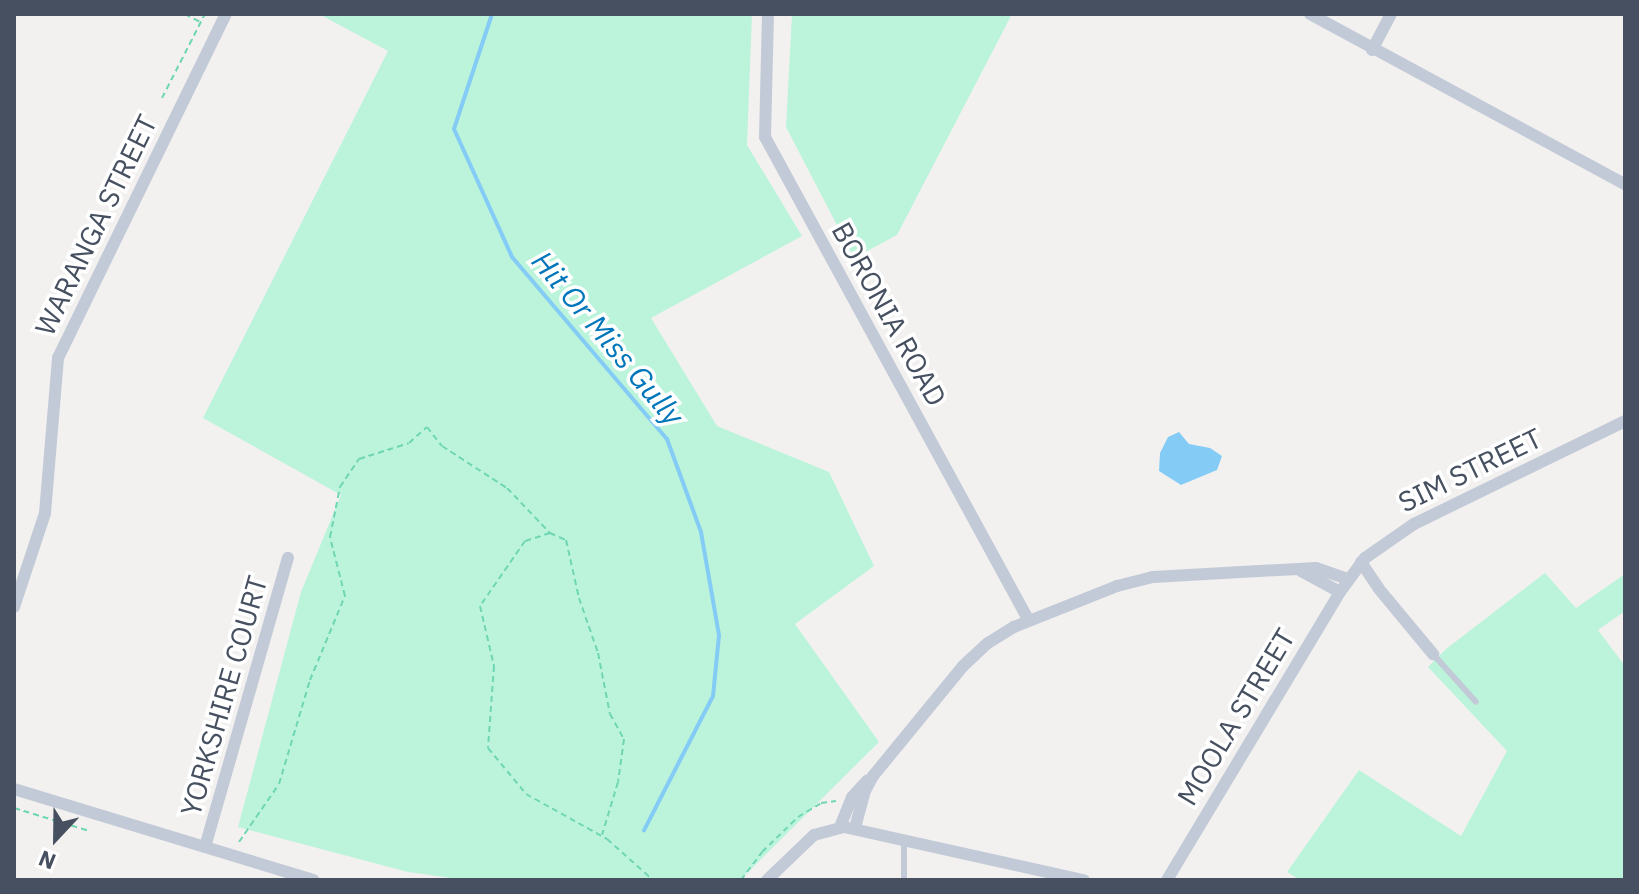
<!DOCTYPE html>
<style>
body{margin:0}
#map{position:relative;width:1639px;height:894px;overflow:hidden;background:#f3f1f0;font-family:"IBM Plex Sans",sans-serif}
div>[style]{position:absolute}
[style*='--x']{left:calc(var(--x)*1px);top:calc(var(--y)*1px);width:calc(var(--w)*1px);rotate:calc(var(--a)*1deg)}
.green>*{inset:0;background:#bbf4da}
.water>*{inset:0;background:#84ccf6}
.stream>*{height:4px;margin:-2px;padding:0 2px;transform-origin:2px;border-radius:2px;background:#84ccf6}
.path>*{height:2px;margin-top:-1px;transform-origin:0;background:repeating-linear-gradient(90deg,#6fd6b4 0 6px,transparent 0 10px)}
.lane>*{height:6px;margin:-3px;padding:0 3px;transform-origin:3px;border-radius:3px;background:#c3cad7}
.street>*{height:12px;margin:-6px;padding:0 6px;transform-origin:6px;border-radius:6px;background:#c3cad7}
span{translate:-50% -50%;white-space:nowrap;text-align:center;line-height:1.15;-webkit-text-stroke:7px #fff;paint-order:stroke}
.street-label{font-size:28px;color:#465060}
.water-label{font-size:30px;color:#0076ba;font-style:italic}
.frame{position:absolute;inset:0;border:16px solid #465060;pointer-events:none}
.north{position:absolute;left:16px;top:798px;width:80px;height:80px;-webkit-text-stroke:6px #fff;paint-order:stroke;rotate:202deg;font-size:22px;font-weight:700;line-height:32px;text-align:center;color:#465060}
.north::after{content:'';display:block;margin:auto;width:28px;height:36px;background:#465060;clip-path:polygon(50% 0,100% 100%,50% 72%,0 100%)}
</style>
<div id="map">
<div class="green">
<div style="clip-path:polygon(319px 14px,752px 14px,747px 145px,802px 236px,651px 318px,717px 426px,829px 472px,874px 566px,795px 624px,879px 742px,740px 880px,466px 880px,408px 872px,238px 827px,301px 592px,341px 495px,203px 418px,388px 51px)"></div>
<div style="clip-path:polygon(792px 14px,1012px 14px,897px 235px,854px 258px,786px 127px)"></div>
<div style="clip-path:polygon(1545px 573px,1576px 608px,1625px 574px,1625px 611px,1598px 630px,1625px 666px,1625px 880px,1300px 880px,1287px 872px,1359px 770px,1461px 836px,1507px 751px,1428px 667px,1446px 649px)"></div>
</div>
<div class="water">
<div style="clip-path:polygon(1179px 432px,1189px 444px,1210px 448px,1222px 456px,1217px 470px,1181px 485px,1159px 471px,1160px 453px,1168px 437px)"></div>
</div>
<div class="stream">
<div style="--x:492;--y:14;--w:121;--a:108.3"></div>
<div style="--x:454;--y:129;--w:141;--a:65.6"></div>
<div style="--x:512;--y:257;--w:239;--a:49.6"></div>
<div style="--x:667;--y:439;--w:99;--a:69.9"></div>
<div style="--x:701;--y:532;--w:105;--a:80.1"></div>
<div style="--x:719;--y:635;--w:61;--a:95.6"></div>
<div style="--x:713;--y:696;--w:151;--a:117.2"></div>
</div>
<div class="path">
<div style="--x:185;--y:14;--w:17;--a:28"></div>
<div style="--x:162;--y:98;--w:94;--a:-62.9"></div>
<div style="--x:550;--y:533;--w:17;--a:24"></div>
<div style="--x:566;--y:540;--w:59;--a:77.4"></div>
<div style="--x:579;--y:598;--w:58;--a:70.9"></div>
<div style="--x:598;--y:653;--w:62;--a:78.9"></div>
<div style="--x:610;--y:714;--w:29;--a:61"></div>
<div style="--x:624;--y:739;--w:43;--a:97.9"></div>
<div style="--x:618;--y:782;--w:55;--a:106.8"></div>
<div style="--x:14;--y:808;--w:78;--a:17"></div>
<div style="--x:239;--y:842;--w:70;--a:-55.4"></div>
<div style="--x:279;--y:784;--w:109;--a:-73.4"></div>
<div style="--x:310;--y:680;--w:91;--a:-67.4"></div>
<div style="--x:345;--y:596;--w:61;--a:-104.3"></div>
<div style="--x:330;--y:537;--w:51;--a:-78.7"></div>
<div style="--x:340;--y:487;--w:34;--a:-56"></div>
<div style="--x:359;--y:459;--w:52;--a:-17.7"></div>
<div style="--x:409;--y:443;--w:24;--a:-42"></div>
<div style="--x:427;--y:427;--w:24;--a:52"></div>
<div style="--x:442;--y:446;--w:77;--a:32.9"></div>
<div style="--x:507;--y:488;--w:62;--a:46.3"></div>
<div style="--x:550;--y:533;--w:26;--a:162"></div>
<div style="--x:525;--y:541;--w:79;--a:124.7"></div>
<div style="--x:480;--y:606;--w:62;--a:76.9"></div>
<div style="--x:494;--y:666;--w:82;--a:94.2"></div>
<div style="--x:488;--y:748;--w:60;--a:50.4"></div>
<div style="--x:526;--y:794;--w:93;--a:29.1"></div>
<div style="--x:607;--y:839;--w:62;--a:41.7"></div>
<div style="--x:741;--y:880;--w:35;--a:-53"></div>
<div style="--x:762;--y:852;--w:50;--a:-44.2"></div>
<div style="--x:798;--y:817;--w:27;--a:-31"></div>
<div style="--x:821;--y:803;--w:15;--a:-8"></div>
</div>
<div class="lane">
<div style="--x:1433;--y:654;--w:64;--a:48.1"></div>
<div style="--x:904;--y:880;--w:40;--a:-90"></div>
</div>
<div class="street">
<div style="--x:768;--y:14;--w:123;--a:91.4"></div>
<div style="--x:765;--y:137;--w:551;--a:61.39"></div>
<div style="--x:1310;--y:14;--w:358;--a:28.4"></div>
<div style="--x:1372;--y:50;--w:41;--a:-62.2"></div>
<div style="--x:1361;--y:562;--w:32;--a:56"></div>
<div style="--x:1379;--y:589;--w:85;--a:50.3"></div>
<div style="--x:1301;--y:571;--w:44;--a:28.3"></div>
<div style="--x:14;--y:607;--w:99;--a:-71.7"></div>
<div style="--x:45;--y:513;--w:156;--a:-85.2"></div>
<div style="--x:58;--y:358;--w:383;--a:-64"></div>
<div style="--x:14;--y:789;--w:313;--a:16.9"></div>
<div style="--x:840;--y:827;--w:32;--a:-68"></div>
<div style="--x:852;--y:797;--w:23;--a:-47"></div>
<div style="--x:855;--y:828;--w:38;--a:-75"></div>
<div style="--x:865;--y:791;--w:17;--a:-62"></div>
<div style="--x:873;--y:776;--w:142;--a:-50.7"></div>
<div style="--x:963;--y:666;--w:34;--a:-43"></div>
<div style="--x:988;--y:643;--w:31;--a:-32"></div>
<div style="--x:1014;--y:627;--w:111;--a:-21.7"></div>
<div style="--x:1117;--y:586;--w:37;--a:-14"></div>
<div style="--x:1153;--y:577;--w:163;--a:-3.2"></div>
<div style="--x:1316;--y:568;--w:34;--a:19"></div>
<div style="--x:205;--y:847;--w:301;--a:-74"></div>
<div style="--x:767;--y:880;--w:65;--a:-43.8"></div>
<div style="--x:814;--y:835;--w:31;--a:-15"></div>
<div style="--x:844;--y:827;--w:246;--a:12.5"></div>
<div style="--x:1167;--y:880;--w:336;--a:-59"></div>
<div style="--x:1340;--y:592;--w:42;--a:-53.7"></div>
<div style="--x:1365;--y:558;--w:60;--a:-34.8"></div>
<div style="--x:1414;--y:524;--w:235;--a:-26"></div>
</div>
<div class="street-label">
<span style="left:96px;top:225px;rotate:-64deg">WARANGA STREET</span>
<span style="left:889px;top:314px;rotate:61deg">BORONIA ROAD</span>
<span style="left:1470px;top:470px;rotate:-26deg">SIM STREET</span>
<span style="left:224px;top:696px;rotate:-74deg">YORKSHIRE COURT</span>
<span style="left:1236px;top:717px;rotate:-59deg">MOOLA STREET</span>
</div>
<div class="water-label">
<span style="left:608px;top:338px;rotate:50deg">Hit Or Miss Gully</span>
</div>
<div class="frame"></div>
<div class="north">N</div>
</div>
